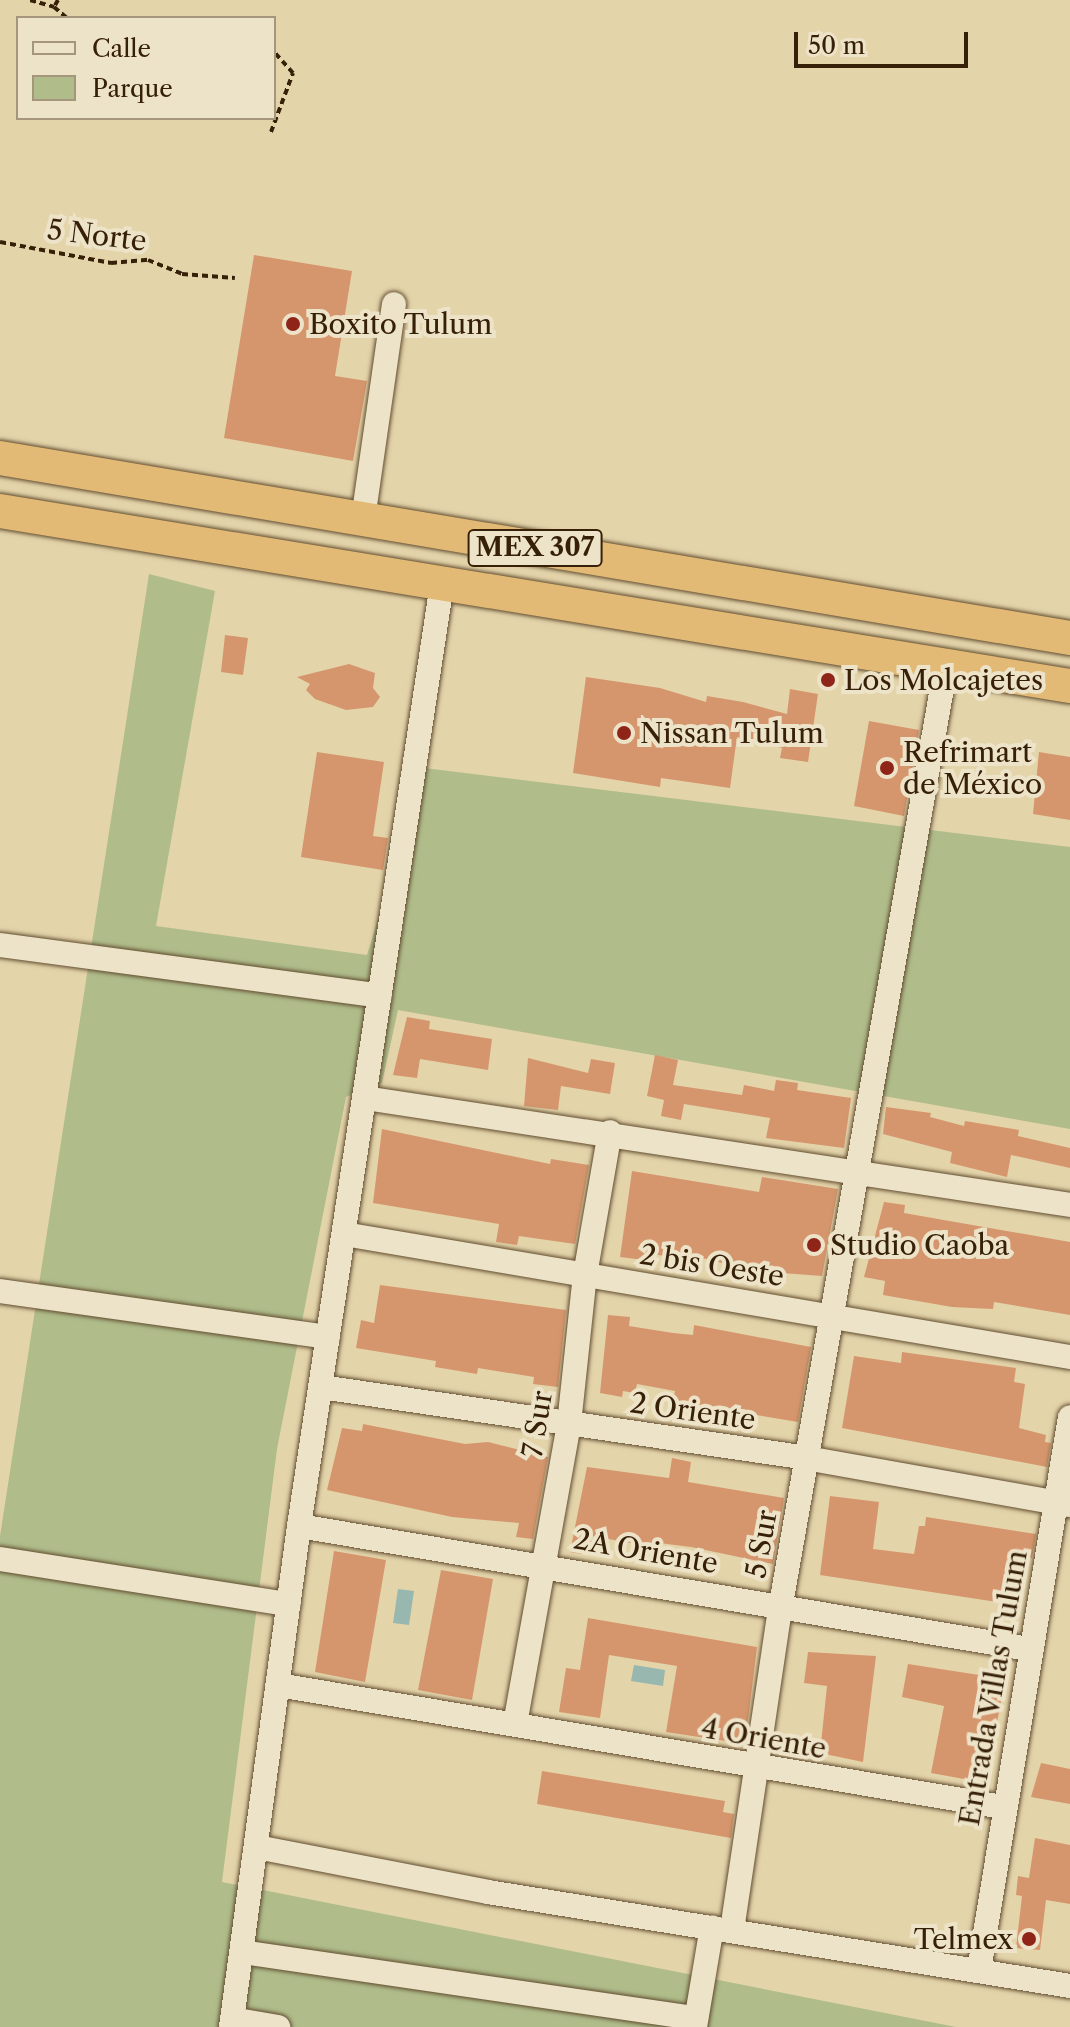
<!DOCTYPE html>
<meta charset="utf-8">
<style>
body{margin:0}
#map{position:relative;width:1070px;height:2027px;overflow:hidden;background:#e4d4aa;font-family:"Libre Caslon Text",serif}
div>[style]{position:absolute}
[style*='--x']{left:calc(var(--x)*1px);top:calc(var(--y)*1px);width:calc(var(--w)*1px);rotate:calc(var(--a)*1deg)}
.green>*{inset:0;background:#b0bd8b}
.water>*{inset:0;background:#97b7af}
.building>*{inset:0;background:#d6966d}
.path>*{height:4px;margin-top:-2px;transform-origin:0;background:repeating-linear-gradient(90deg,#372008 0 6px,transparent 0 10px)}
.roads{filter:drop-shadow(0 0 2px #624d30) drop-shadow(0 0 2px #624d30)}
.minor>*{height:24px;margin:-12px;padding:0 12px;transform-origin:12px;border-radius:12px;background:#ede3c8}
.highway>*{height:34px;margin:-17px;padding:0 17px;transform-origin:17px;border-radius:17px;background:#e2ba75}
.dots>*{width:22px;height:22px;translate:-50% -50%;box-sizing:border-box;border:4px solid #ede3c8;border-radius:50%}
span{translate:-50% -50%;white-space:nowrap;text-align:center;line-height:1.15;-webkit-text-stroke:8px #ede3c8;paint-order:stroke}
.shield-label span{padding:2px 6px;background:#ede3c8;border:2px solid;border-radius:6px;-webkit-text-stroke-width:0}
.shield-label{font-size:26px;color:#372008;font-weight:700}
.street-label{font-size:28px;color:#372008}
.poi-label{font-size:28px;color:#372008}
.left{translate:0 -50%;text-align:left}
.right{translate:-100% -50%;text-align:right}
.legend{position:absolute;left:16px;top:16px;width:260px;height:104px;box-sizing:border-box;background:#ede3c8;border:2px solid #a4957b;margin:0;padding:10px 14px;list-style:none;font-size:24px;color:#372008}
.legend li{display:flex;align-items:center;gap:16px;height:40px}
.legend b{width:40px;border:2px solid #a4957b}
.scale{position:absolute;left:794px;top:32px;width:174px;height:36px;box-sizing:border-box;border:4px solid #372008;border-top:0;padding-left:10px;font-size:24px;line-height:28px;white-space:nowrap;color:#372008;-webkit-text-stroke:6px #ede3c8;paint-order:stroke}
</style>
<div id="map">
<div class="green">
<div style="clip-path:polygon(149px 574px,215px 591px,156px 926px,367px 955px,424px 768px,1070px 847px,1070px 1129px,398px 1010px,382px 1083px,346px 1097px,277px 1449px,222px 1882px,956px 2027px,0 2027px,0 1536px)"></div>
</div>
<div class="water">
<div style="clip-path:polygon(398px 1589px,414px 1591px,409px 1625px,393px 1623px)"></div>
<div style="clip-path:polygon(634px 1665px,665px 1670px,663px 1686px,631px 1681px)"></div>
</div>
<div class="building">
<div style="clip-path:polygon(254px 255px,352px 271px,335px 376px,367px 381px,353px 461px,224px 438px)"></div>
<div style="clip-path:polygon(225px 635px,248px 638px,243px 675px,221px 672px)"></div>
<div style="clip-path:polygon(349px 664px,375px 673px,373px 688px,380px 697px,373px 707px,346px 710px,315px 699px,306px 690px,310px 684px,297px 677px)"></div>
<div style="clip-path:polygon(586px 677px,660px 688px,706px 702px,707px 696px,743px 702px,787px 714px,790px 689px,818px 694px,808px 762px,780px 758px,782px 748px,737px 737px,730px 788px,661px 778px,660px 787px,573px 773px)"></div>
<div style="clip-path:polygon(869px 721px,919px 730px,904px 816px,854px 806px)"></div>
<div style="clip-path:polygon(317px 752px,384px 762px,373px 836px,388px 838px,383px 870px,301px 857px)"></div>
<div style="clip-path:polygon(1039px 752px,1070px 757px,1070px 820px,1033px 814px)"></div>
<div style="clip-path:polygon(407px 1017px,430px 1021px,429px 1029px,492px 1039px,488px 1070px,420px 1059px,417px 1078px,393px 1075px)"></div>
<div style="clip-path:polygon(655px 1055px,678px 1060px,673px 1085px,742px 1095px,744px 1085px,774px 1091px,776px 1080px,798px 1083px,797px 1090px,851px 1098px,844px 1148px,766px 1138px,770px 1118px,684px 1104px,681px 1120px,661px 1116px,664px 1100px,647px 1096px)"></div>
<div style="clip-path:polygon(528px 1058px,588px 1073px,591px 1059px,615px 1063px,610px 1094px,561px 1086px,558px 1110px,524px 1106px)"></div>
<div style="clip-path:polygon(886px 1107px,931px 1113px,930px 1117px,964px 1126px,965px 1121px,1019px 1130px,1018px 1136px,1070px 1148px,1070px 1168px,1011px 1155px,1007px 1177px,950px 1163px,952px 1152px,883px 1134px)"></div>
<div style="clip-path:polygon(382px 1129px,550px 1164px,551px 1159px,589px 1165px,575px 1244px,519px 1236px,517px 1245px,496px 1242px,499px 1224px,373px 1203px)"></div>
<div style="clip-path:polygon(632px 1171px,759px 1192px,762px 1177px,838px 1189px,822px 1276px,754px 1271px,678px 1252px,678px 1258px,645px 1253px,644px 1260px,620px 1257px)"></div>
<div style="clip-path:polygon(884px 1202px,905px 1205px,904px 1213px,1070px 1242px,1070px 1315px,994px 1302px,993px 1309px,952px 1307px,883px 1295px,885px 1281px,864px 1277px)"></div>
<div style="clip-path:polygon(380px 1285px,566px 1310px,558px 1387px,533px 1384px,534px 1377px,478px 1368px,477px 1374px,435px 1367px,436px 1361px,356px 1348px,361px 1320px,374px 1323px)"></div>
<div style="clip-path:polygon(608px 1315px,630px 1317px,629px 1326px,673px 1333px,693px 1335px,694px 1325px,811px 1347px,798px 1422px,673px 1401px,675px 1391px,637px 1384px,635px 1393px,623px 1391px,622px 1397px,600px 1393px)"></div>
<div style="clip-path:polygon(902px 1352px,1016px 1368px,1014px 1382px,1025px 1384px,1019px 1428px,1046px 1435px,1045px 1442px,1051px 1443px,1047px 1467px,842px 1428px,854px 1356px,901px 1363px)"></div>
<div style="clip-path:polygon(363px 1424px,465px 1444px,488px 1442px,548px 1457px,533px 1539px,516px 1537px,519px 1523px,452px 1517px,327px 1490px,342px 1428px,362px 1431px)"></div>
<div style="clip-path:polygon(672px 1458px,691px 1462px,688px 1482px,784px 1498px,773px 1564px,691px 1547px,659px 1543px,658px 1548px,592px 1536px,588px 1555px,570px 1552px,587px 1467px,669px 1478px)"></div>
<div style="clip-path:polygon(830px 1496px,879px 1502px,873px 1549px,914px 1554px,919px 1526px,925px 1526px,926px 1517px,1036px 1534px,1032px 1558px,1017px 1555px,1010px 1604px,820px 1575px)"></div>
<div style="clip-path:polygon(334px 1551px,386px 1560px,365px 1682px,315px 1672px)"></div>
<div style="clip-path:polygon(441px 1570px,493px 1579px,472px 1700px,418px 1690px)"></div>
<div style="clip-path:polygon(588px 1618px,757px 1647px,745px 1744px,666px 1732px,677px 1666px,609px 1655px,600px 1718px,559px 1712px,566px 1668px,580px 1670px)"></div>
<div style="clip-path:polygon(808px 1652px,876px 1656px,863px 1762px,820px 1753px,827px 1686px,804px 1683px)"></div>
<div style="clip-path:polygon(908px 1664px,1005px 1679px,986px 1783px,931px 1773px,944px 1706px,902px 1697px)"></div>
<div style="clip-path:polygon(1041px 1763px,1070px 1769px,1070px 1804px,1031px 1797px)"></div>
<div style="clip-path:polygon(542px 1771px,725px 1801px,723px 1812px,734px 1814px,731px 1838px,537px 1804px)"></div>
<div style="clip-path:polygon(1035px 1838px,1070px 1845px,1070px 1904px,1046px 1900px,1040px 1950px,1016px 1948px,1022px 1896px,1016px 1895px,1018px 1876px,1029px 1878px)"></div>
</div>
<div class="path">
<div style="--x:30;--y:0;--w:25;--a:16"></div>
<div style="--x:58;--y:0;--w:8;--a:120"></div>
<div style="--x:54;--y:7;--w:17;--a:40"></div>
<div style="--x:67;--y:18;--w:62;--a:0"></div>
<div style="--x:271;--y:132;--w:63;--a:-69.6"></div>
<div style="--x:293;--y:73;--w:28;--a:-132"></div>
<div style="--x:0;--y:242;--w:113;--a:10.7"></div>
<div style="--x:111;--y:263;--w:37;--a:-5"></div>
<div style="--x:148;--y:260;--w:37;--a:22"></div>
<div style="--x:182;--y:274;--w:53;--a:4.3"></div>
</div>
<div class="roads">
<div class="minor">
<div style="--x:363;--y:519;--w:217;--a:-81.8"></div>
<div style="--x:0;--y:945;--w:383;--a:7.6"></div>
<div style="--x:365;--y:1098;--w:713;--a:8.63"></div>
<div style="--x:344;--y:1234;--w:736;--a:9.62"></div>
<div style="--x:0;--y:1291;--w:331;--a:8"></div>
<div style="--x:321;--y:1387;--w:490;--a:8.3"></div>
<div style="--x:806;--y:1458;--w:268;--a:10.1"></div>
<div style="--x:299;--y:1526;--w:740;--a:9.56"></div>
<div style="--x:0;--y:1559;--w:292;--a:8.9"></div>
<div style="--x:278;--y:1685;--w:735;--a:9.55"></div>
<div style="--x:515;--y:1724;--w:305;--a:-79.8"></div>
<div style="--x:569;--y:1424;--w:150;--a:-83.9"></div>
<div style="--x:585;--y:1275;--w:145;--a:-80.1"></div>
<div style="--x:257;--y:1847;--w:235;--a:11"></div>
<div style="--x:488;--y:1892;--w:590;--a:9.17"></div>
<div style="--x:732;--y:1930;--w:330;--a:-81.5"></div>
<div style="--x:781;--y:1604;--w:953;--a:-80.03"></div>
<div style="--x:242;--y:1952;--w:459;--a:8.3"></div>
<div style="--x:979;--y:1970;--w:560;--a:-80.66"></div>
<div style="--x:232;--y:2019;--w:47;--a:9.9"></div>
<div style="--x:231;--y:2027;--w:506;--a:-82.27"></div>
<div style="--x:299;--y:1526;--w:953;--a:-81.37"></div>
<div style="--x:695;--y:2027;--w:101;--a:-80.4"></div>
</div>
<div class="highway">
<div style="--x:0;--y:458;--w:1085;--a:9.55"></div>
<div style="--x:0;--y:511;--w:1084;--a:9.29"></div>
</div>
</div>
<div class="dots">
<div style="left:293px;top:324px;background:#8f2418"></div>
<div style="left:828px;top:680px;background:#8f2418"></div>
<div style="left:624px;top:733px;background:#8f2418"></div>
<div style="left:887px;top:768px;background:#8f2418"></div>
<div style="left:814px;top:1245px;background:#8f2418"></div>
<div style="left:1029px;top:1939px;background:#8f2418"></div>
</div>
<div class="shield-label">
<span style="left:535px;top:548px">MEX 307</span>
</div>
<div class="street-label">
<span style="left:97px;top:235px;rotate:7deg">5 Norte</span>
<span style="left:712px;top:1265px;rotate:9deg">2 bis Oeste</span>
<span style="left:693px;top:1411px;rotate:8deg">2 Oriente</span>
<span style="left:537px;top:1424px;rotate:-81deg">7 Sur</span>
<span style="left:761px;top:1544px;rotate:-80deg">5 Sur</span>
<span style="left:646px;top:1551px;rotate:10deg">2A Oriente</span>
<span style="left:993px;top:1688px;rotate:-80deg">Entrada Villas Tulum</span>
<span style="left:764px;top:1738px;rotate:10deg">4 Oriente</span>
</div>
<div class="poi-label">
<span class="left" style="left:309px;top:324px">Boxito Tulum</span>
<span class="left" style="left:844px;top:680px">Los Molcajetes</span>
<span class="left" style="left:640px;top:733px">Nissan Tulum</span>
<span class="left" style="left:903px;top:768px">Refrimart<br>de México</span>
<span class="left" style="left:830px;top:1245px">Studio Caoba</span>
<span class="right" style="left:1013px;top:1939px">Telmex</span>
</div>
<ul class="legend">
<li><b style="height:10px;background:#ede3c8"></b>Calle</li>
<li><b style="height:22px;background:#b0bd8b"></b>Parque</li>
</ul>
<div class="scale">50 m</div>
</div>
